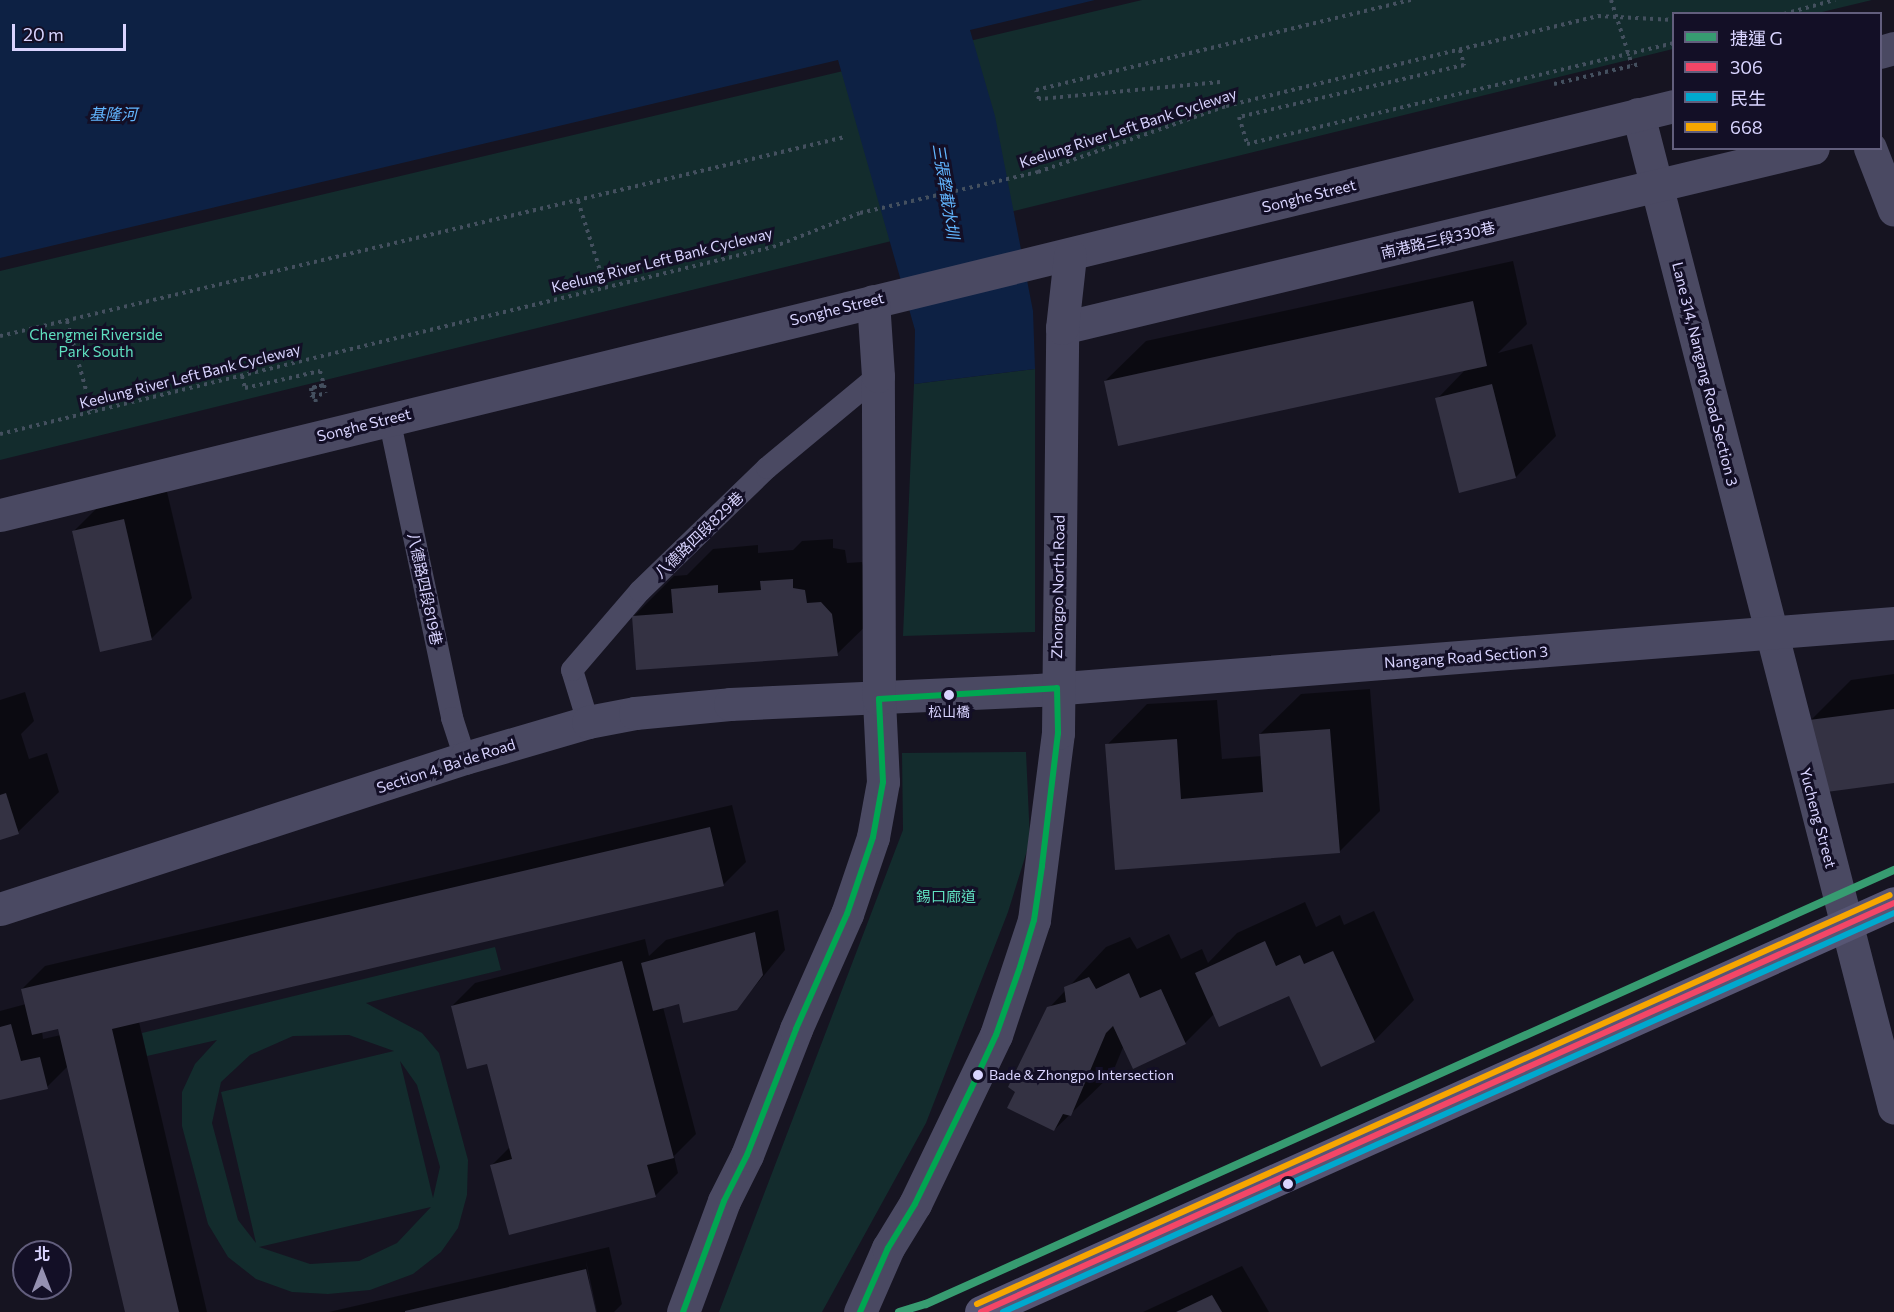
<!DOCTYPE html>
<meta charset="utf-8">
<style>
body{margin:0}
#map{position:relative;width:1894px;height:1312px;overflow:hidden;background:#161421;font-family:Commissioner,"Noto Sans TC",sans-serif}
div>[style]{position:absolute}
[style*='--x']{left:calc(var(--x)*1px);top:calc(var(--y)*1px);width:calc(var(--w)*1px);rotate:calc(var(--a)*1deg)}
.green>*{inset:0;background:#132c2d}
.water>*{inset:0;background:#0d2144}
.shadow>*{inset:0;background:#0007}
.building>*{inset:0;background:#343243}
.path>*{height:4px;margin-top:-2px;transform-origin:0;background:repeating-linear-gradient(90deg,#44505f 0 3px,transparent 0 7.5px)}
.service>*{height:22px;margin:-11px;padding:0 11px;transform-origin:11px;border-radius:11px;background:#4a4962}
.minor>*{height:33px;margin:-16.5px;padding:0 16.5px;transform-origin:16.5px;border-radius:16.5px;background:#4a4962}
.secondary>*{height:33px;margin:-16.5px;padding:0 16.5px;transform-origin:16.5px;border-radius:16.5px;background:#575674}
.path-bridge>*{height:4px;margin-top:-2px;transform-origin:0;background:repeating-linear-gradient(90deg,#44505f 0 3px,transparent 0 7.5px)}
.bus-1>*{height:6px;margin:-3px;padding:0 3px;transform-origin:3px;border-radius:3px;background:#f34667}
.bus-2>*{height:6px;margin:-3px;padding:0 3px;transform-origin:3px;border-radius:3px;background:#00a9ce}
.bus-3>*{height:6px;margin:-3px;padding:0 3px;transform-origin:3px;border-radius:3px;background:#f7a600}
.bus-4>*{height:6px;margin:-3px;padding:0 3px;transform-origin:3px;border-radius:3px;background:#00a651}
.metro-1>*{height:8px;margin:-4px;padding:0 4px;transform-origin:4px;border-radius:4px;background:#379c71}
.dots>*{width:16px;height:16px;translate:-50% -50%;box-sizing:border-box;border:3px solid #130f26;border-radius:50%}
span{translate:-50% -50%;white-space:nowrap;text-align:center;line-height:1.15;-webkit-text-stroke:6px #130f26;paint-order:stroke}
.bus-label{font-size:14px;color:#d9d4ff}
.left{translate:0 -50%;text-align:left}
.street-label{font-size:15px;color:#d9d4ff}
.park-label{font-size:15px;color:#5fe0c0}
.water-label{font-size:16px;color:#62b6ff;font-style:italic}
.legend{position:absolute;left:1672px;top:12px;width:210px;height:138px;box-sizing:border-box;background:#130f26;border:2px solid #625e7d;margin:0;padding:8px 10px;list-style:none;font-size:18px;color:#d9d4ff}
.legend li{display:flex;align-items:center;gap:12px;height:30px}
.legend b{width:30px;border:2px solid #625e7d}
.north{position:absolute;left:12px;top:1240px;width:60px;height:60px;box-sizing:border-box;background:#130f26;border:2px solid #625e7d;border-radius:50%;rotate:0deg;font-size:16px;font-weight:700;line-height:24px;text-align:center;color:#d9d4ff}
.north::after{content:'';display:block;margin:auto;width:21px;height:27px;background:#9591b1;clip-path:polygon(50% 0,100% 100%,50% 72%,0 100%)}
.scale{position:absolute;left:12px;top:24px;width:114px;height:27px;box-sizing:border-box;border:3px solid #d9d4ff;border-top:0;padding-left:8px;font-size:18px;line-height:21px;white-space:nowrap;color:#d9d4ff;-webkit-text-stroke:4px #130f26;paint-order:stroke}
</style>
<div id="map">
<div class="green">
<div style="clip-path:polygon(1142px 0,1872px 0,1818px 13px,1674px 14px,1673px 49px,0 460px,0 271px)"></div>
<div style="clip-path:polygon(1035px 369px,1035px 632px,903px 636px,914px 384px)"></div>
<div style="clip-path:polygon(1026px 752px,1030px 841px,1008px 912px,926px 1123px,822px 1312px,719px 1312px,903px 830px,902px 753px)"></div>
<div style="clip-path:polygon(evenodd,495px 947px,501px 970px,366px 1003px,422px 1033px,439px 1053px,468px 1160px,467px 1195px,458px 1228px,441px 1252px,413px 1274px,370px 1290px,328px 1294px,292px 1292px,256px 1279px,228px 1257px,208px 1224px,182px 1126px,182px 1092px,195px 1064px,217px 1040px,147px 1056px,142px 1033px,495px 947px,349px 1035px,394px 1051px,221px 1092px,256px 1243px,238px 1220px,212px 1123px,221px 1082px,250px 1055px,293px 1036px,349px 1035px,495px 947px,400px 1061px,417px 1085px,440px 1167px,433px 1198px,400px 1061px,495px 947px,431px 1207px,397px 1243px,359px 1261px,310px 1264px,259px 1247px,431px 1207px)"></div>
</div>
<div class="water">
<div style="clip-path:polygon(0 0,1095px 0,970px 30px,995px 116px,1033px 311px,1035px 369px,914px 384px,915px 330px,838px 60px,0 258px)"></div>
</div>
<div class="shadow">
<div style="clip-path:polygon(1513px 261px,1527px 324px,1498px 353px,1532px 344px,1556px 436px,1516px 477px,1437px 399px,1466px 369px,1105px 381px,1146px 341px)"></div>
<div style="clip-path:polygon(164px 479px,192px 598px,151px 639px,73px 532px,114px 491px)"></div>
<div style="clip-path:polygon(833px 539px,833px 548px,845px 550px,847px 563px,862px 562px,878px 614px,837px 654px,633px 617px,674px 576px,687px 575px,713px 549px,758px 545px,758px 553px,793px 550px,802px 541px)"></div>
<div style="clip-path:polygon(1894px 674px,1894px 782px,1811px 720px,1851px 680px)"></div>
<div style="clip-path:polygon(1370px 689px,1380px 811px,1339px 852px,1116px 869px,1107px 745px,1147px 704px,1217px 700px,1222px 759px,1262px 756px,1260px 734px,1301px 694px)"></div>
<div style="clip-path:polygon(25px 692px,34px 721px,21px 734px,29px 759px,47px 753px,59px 792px,18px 832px,0 838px,0 700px)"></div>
<div style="clip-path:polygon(evenodd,732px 805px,746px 862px,723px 885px,139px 1022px,207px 1312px,126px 1312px,68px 1066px,47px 1087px,0 1099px,0 1011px,26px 1004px,22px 989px,45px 966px,732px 805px,59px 1027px,61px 1035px,43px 1039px,42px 1031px,59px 1027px)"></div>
<div style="clip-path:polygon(1305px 902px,1316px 927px,1340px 915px,1344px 925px,1374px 911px,1414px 1000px,1374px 1041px,1289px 994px,1215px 1013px,1185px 1043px,1124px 1045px,1112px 1074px,1054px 1130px,1049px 1008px,1106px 947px,1130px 937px,1137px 949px,1169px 934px,1181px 959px,1202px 949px,1208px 963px,1237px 933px)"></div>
<div style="clip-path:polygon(778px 910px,785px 950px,736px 1009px,680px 1003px,663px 1007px,696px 1134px,674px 1156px,678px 1173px,655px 1196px,492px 1165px,511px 1146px,488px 1062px,452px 1006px,475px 983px,645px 939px,649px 956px,666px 940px)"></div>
<div style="clip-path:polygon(609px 1247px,622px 1304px,614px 1312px,597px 1312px,586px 1261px,594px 1312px,329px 1312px)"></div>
<div style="clip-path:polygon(1242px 1266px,1269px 1312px,1143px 1312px)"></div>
</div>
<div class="building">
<div style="clip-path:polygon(1473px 301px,1487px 366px,1118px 446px,1104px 381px)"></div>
<div style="clip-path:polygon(1492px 384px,1516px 478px,1459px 493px,1435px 398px)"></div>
<div style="clip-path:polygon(124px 519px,152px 640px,100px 652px,72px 531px)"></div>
<div style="clip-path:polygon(793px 579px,793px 588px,805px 590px,807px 603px,821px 602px,832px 614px,838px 656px,636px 670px,632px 616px,673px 613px,671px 589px,718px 585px,718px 593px,761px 590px,760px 581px)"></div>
<div style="clip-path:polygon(1894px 709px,1894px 783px,1819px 793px,1809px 720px)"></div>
<div style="clip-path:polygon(1330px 729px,1340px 853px,1115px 870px,1105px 744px,1177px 739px,1181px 799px,1263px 792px,1259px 734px)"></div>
<div style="clip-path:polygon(6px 793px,19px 834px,0 840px,0 795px)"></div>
<div style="clip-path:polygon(710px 827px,724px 886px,112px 1029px,179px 1312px,125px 1312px,58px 1029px,32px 1035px,21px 989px)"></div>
<div style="clip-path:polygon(755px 932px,763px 975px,737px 1010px,683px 1023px,679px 1004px,653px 1011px,641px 963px)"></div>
<div style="clip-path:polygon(1265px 941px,1276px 966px,1300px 955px,1304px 964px,1333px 951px,1375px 1042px,1321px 1067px,1289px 996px,1219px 1027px,1195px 973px)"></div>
<div style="clip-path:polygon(622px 961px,674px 1158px,647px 1165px,656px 1197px,509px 1235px,490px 1165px,512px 1159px,487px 1064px,467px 1069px,451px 1006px)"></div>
<div style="clip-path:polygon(1129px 973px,1140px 998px,1161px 989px,1186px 1044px,1133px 1069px,1113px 1026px,1106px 1033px,1071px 1116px,1063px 1114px,1054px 1131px,1007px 1108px,1015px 1092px,1008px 1087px,1047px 1007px,1066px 1002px,1064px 987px,1089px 977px,1096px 989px)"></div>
<div style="clip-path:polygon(11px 1024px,21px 1061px,40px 1057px,48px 1089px,0 1100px,0 1027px)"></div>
<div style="clip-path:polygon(586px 1269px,596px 1312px,405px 1312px,405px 1311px)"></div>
<div style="clip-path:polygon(1212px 1295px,1222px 1312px,1176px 1312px)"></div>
</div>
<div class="path">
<div style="--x:1784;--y:14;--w:53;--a:-15.4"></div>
<div style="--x:1460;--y:50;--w:16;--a:75"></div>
<div style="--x:1464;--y:65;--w:231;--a:167"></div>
<div style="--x:1239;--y:117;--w:28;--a:73"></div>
<div style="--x:1247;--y:144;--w:439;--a:-13.3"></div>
<div style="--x:1220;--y:82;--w:182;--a:174.6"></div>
<div style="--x:1039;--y:99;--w:9;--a:-108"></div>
<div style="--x:1036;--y:90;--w:387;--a:-13.5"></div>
<div style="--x:1554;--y:84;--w:88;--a:-13.1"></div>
<div style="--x:578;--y:201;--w:89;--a:72.4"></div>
<div style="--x:67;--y:321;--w:94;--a:74.6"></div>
<div style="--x:0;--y:336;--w:868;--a:-13.25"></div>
<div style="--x:242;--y:376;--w:12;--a:76"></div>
<div style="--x:245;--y:388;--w:77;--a:-12.8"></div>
<div style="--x:316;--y:402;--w:15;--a:-106"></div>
<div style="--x:312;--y:388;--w:12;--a:-14"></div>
<div style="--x:324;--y:385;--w:8;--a:76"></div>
<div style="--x:0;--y:434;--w:795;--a:-13.6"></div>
<div style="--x:773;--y:247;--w:93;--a:-21.3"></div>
<div style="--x:860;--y:213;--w:183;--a:-13"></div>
<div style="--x:1038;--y:172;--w:199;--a:-19.3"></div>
<div style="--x:1226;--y:106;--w:383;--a:-13.6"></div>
<div style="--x:1598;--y:16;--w:76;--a:3"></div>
</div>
<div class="service">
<div style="--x:389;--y:418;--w:307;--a:78.1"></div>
<div style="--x:452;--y:718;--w:42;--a:72"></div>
<div style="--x:588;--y:722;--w:54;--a:-107.1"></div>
<div style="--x:572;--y:670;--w:104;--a:-49.3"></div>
<div style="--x:640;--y:591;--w:177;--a:-44.1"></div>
<div style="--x:767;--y:468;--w:144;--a:-39.7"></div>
</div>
<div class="minor">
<div style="--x:1880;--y:52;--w:15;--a:-16"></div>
<div style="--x:1638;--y:114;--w:1026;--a:75.56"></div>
<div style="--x:1870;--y:148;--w:66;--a:68.8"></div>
<div style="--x:1062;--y:328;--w:772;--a:-13.48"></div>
<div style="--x:0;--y:515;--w:1723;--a:-13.73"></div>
<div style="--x:0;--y:909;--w:489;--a:-18"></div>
<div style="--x:465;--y:758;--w:128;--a:-16.3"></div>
<div style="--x:588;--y:722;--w:48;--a:-10.8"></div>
<div style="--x:635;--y:713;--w:95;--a:-5.4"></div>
<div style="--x:730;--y:704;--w:308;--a:-2.6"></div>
<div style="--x:1038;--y:690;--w:859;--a:-4.48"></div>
<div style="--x:683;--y:1312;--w:118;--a:-69.7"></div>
<div style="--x:724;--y:1201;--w:51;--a:-63.4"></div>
<div style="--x:747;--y:1155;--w:135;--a:-68.7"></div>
<div style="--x:796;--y:1029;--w:126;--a:-66.1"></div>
<div style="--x:847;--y:914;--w:81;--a:-71.3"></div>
<div style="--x:873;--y:837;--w:56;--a:-79.7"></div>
<div style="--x:883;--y:782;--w:83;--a:-92.8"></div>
<div style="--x:879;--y:699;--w:323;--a:-90.2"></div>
<div style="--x:878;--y:376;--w:75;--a:-93.8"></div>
<div style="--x:860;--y:1312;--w:70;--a:-66.4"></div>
<div style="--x:888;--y:1248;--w:52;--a:-58.5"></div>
<div style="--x:915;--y:1204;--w:187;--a:-64.4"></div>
<div style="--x:996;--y:1035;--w:121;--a:-71.7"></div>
<div style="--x:1034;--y:920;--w:189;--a:-82.7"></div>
<div style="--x:1058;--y:733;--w:405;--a:-89.4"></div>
<div style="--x:1062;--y:328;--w:73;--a:-83.7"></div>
</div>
<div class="secondary">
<div style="--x:981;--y:1312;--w:1000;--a:-24.13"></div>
</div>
<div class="path-bridge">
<div style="--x:1611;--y:0;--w:68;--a:72.1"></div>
<div style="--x:320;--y:371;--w:15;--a:74"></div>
<div style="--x:324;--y:385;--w:13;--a:167"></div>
<div style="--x:311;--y:388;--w:9;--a:84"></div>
<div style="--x:312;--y:397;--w:15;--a:-16"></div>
</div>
<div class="bus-1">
<div style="--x:981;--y:1312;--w:1000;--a:-24.13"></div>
</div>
<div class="bus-2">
<div style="--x:1003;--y:1312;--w:976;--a:-24.12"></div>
</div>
<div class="bus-3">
<div style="--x:977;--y:1304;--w:1000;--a:-24.13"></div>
</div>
<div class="bus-4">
<div style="--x:683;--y:1312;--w:118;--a:-69.7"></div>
<div style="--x:724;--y:1201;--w:51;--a:-63.4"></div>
<div style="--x:747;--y:1155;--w:135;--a:-68.7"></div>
<div style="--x:796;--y:1029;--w:126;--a:-66.1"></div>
<div style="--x:847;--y:914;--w:81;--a:-71.3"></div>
<div style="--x:873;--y:837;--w:56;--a:-79.7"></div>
<div style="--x:883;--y:782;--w:83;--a:-92.8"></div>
<div style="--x:879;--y:699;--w:178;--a:-3.5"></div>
<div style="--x:1057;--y:688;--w:45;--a:88.7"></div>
<div style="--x:1058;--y:733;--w:134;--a:96.9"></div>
<div style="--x:1042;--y:866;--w:55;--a:98.4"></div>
<div style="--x:1034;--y:920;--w:49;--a:106.6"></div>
<div style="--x:1020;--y:967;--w:72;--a:109.4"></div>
<div style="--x:996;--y:1035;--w:60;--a:114.8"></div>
<div style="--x:971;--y:1089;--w:128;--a:116"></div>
<div style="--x:915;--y:1204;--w:52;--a:121.5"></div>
<div style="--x:888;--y:1248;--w:70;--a:113.6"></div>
</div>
<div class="metro-1">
<div style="--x:899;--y:1312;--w:28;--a:-17"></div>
<div style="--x:926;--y:1304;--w:1061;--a:-24.15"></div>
</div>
<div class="dots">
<div style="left:949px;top:695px;background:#d9d4ff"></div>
<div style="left:978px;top:1075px;background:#d9d4ff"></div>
<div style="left:1288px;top:1184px;background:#d9d4ff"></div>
</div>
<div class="bus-label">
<span style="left:949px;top:712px">松山橋</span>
<span class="left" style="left:989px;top:1075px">Bade &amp; Zhongpo Intersection</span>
</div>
<div class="street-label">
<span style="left:1128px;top:128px;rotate:-18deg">Keelung River Left Bank Cycleway</span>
<span style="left:1309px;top:196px;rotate:-14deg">Songhe Street</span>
<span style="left:1438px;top:240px;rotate:-13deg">南港路三段330巷</span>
<span style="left:662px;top:260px;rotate:-14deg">Keelung River Left Bank Cycleway</span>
<span style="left:837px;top:309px;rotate:-14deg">Songhe Street</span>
<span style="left:1705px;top:374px;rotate:76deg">Lane 314, Nangang Road Section 3</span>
<span style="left:190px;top:376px;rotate:-14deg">Keelung River Left Bank Cycleway</span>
<span style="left:364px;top:425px;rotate:-14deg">Songhe Street</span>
<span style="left:699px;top:535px;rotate:-44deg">八德路四段829巷</span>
<span style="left:1058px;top:587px;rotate:-89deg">Zhongpo North Road</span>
<span style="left:425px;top:589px;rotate:78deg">八德路四段819巷</span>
<span style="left:1466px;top:657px;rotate:-4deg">Nangang Road Section 3</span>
<span style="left:446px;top:766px;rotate:-18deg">Section 4, Ba'de Road</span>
<span style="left:1818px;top:818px;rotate:75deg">Yucheng Street</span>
</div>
<div class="park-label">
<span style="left:96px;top:343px">Chengmei Riverside<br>Park South</span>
<span style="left:946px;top:897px">錫口廊道</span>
</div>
<div class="water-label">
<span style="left:113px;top:114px">基隆河</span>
<span style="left:946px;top:191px;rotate:81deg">三張犂截水圳</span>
</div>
<ul class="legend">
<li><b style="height:8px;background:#379c71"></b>捷運 G</li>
<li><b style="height:8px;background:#f34667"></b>306</li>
<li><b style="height:8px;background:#00a9ce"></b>民生</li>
<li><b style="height:8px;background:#f7a600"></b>668</li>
</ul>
<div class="north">北</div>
<div class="scale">20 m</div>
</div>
